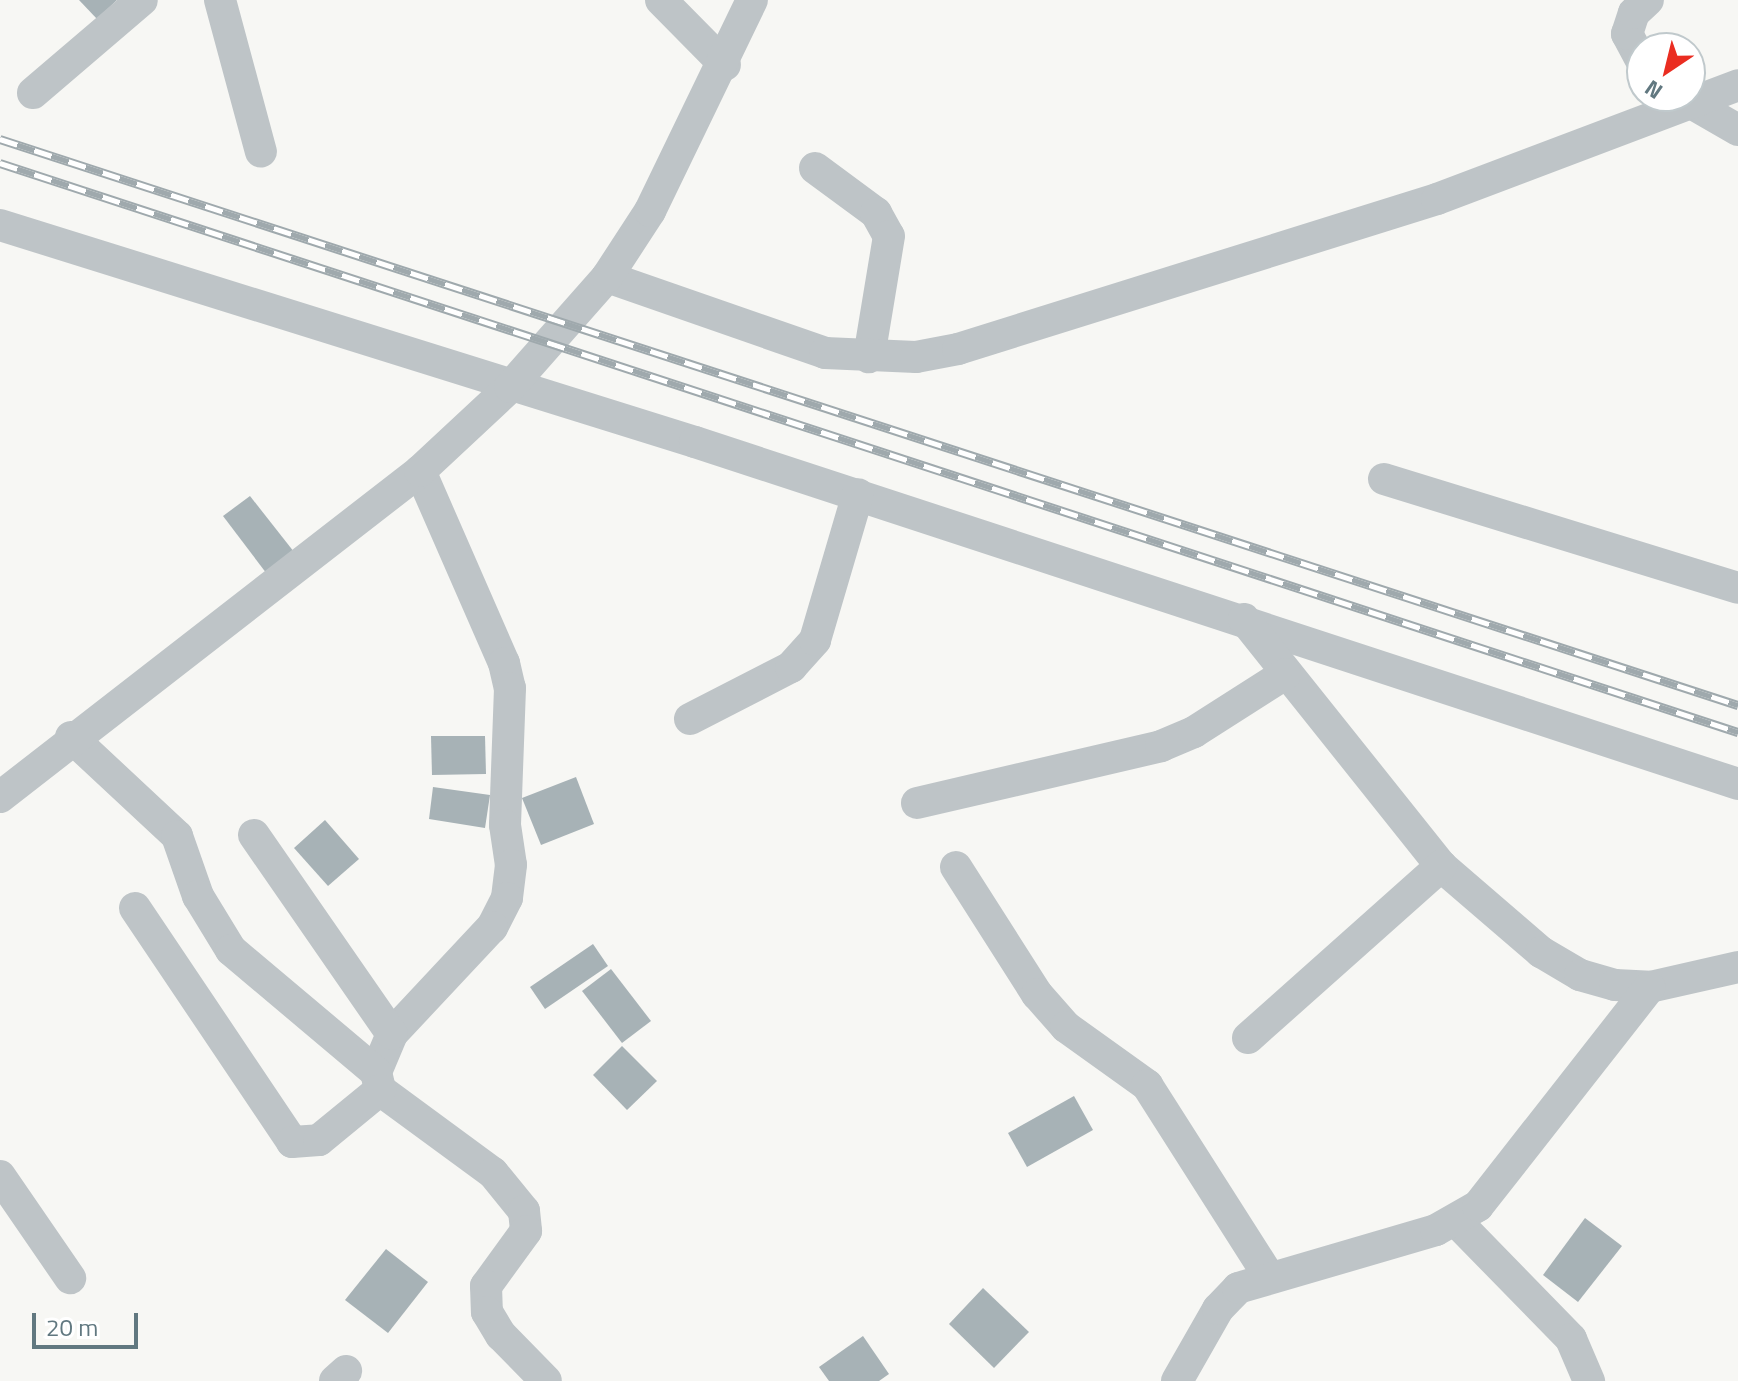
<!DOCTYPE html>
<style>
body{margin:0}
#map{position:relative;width:1738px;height:1381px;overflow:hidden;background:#f7f7f4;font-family:"Titillium Web",sans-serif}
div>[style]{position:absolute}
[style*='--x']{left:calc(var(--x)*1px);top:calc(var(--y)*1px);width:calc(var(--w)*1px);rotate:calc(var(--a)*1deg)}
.building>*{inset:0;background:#a7b2b6}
.street>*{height:32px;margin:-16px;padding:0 16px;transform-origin:16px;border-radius:16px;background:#bec4c7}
.rail>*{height:9px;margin-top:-4.5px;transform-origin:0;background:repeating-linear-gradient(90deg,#fff 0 18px,#9fa9ad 0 36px);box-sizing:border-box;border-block:2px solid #9fa9ad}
span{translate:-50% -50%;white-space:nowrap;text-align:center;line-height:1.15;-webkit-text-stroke:8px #fff;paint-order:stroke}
.north{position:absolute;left:1626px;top:32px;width:80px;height:80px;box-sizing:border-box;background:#fff;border:2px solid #c0c9cc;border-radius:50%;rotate:215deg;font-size:22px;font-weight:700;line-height:32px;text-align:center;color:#617880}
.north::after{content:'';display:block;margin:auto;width:28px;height:36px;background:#ea2d21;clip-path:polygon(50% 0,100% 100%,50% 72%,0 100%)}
.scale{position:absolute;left:32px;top:1313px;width:106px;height:36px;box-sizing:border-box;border:4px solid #617880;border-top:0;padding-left:10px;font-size:24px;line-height:28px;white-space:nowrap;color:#617880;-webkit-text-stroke:6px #fff;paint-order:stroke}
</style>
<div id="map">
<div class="building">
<div style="clip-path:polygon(79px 0,117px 0,97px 19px)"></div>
<div style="clip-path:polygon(250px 496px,298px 557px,270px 578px,223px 516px)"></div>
<div style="clip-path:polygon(431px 736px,485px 736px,486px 774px,432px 775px)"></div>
<div style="clip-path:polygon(576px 777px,594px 824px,541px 845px,522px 798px)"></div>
<div style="clip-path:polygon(433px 787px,490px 795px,485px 828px,429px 819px)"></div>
<div style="clip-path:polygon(325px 820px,359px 859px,328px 886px,294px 848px)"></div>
<div style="clip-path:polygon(593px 944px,608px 966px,545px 1009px,530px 987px)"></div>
<div style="clip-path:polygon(611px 969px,651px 1021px,622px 1043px,582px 991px)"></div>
<div style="clip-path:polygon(622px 1046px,657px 1081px,627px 1110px,593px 1075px)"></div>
<div style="clip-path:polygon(1074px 1096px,1093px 1130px,1027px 1167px,1008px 1133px)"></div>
<div style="clip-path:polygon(1585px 1218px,1622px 1246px,1578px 1302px,1543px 1275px)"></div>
<div style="clip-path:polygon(386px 1249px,428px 1282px,388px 1333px,345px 1300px)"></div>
<div style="clip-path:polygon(983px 1288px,1029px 1332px,994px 1368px,949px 1324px)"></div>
<div style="clip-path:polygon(863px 1336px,889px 1374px,879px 1381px,829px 1381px,819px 1367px)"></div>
</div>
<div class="street">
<div style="--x:220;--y:0;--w:157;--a:74.9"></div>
<div style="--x:661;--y:0;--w:91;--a:45.4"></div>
<div style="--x:1642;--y:62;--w:32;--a:-118"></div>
<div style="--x:1627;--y:34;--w:22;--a:-72"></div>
<div style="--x:1634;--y:13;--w:19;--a:-43"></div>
<div style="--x:33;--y:93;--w:143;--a:-40.5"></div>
<div style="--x:1691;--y:103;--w:54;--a:29.9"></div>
<div style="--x:815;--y:168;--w:76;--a:36.4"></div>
<div style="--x:876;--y:213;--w:26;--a:61"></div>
<div style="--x:889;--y:236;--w:123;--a:99.4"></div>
<div style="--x:0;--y:225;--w:728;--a:17.34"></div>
<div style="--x:695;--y:442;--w:1098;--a:18.15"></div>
<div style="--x:607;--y:277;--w:231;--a:19.2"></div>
<div style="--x:825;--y:353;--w:91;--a:2.5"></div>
<div style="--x:916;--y:357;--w:43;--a:-10.8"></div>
<div style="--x:958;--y:349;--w:502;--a:-17.39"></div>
<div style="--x:1437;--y:199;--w:322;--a:-20.7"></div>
<div style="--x:420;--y:471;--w:210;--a:66.4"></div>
<div style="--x:504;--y:663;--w:26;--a:77"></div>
<div style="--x:510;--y:688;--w:137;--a:92.1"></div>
<div style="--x:505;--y:825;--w:40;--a:81.5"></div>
<div style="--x:511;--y:865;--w:33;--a:97"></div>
<div style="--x:507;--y:898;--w:33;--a:117"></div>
<div style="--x:492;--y:927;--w:146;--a:133.1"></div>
<div style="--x:392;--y:1034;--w:41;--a:112.8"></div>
<div style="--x:376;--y:1072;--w:18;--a:77"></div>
<div style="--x:380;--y:1090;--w:140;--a:36.3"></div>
<div style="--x:493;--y:1173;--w:49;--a:50.8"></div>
<div style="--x:524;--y:1211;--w:20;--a:84"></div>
<div style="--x:526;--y:1231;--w:68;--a:126"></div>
<div style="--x:486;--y:1286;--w:26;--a:88"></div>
<div style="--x:487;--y:1312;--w:27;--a:59"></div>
<div style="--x:501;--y:1335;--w:64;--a:45.6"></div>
<div style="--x:1384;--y:479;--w:370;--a:17.1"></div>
<div style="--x:1244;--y:619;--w:316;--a:51.4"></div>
<div style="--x:1441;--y:866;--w:132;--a:40.7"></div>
<div style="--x:1541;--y:952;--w:45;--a:30.5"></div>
<div style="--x:1580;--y:975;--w:36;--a:16"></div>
<div style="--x:1615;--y:985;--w:35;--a:3"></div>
<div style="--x:1650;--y:987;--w:90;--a:-12.8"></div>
<div style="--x:690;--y:719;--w:114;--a:-27.2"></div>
<div style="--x:791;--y:667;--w:36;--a:-48"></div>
<div style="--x:815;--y:640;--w:152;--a:-73.6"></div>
<div style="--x:71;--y:737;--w:145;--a:43"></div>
<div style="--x:177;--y:836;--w:64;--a:70.7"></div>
<div style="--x:198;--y:896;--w:63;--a:58.6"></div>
<div style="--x:231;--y:950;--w:189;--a:40.1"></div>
<div style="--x:0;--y:797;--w:532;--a:-37.82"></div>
<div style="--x:420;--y:471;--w:123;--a:-43"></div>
<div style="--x:510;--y:387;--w:147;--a:-48.6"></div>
<div style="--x:607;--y:277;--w:79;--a:-56.9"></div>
<div style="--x:650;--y:211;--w:234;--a:-64.2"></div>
<div style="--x:917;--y:803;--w:251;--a:-13.1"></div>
<div style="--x:1161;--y:746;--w:36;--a:-23"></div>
<div style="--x:1194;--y:732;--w:108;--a:-32.5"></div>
<div style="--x:254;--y:835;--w:242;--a:55.3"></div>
<div style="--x:956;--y:867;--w:151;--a:57.5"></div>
<div style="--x:1037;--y:994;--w:44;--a:48.7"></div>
<div style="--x:1066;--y:1027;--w:100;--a:35.6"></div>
<div style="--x:1147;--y:1085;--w:225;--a:57.5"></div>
<div style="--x:135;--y:908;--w:282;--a:56.1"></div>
<div style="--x:292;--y:1142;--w:27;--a:-4"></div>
<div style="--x:319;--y:1140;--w:79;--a:-39.3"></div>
<div style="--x:1248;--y:1038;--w:259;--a:-41.7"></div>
<div style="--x:0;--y:1176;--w:124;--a:55.5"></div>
<div style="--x:1457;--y:1222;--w:163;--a:45.7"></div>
<div style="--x:1571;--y:1339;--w:46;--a:66.8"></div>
<div style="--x:335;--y:1381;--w:15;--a:-42"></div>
<div style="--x:1177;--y:1381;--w:83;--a:-60.3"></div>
<div style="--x:1218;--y:1309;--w:29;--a:-46"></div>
<div style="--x:1238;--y:1288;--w:206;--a:-16.3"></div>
<div style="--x:1436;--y:1230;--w:48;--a:-29.7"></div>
<div style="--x:1478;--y:1206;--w:278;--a:-51.9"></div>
</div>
<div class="rail">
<div style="--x:0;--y:139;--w:1828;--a:18.04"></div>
<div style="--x:0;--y:163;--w:1829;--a:18.13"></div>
</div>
<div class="north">N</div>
<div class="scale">20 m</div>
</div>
